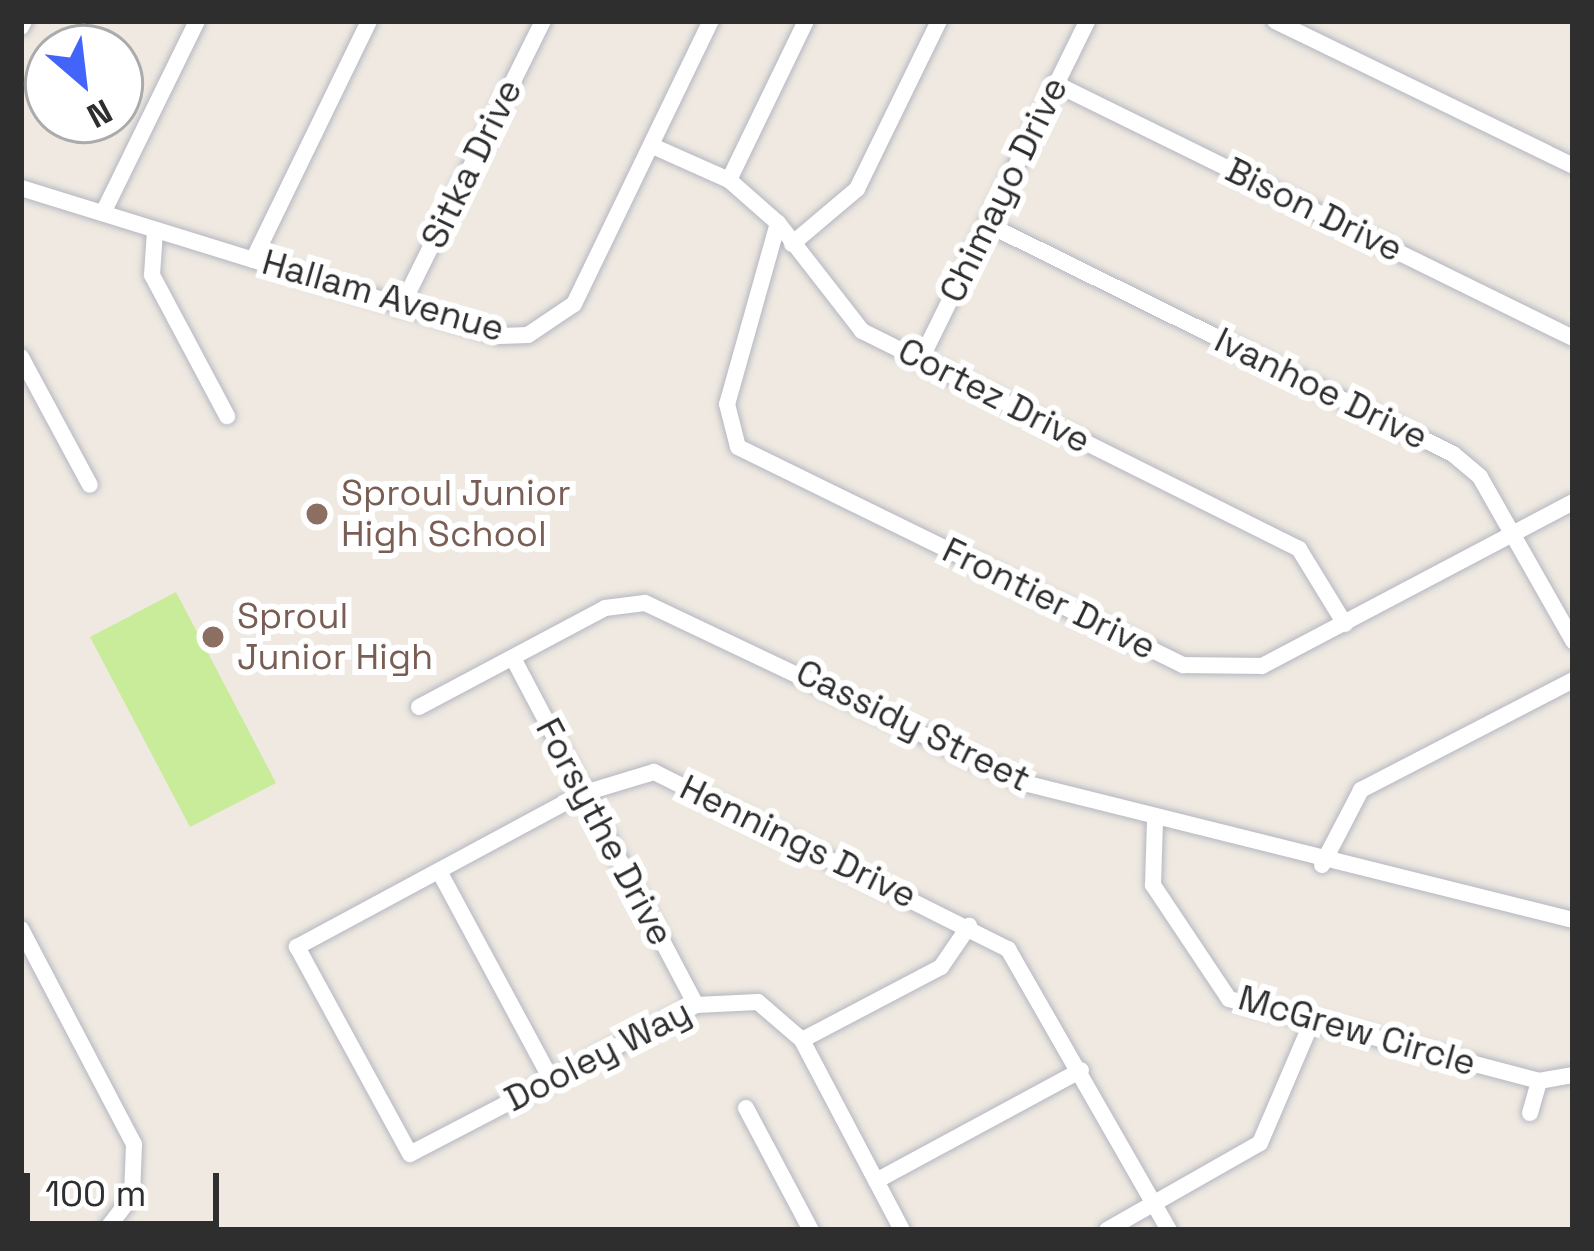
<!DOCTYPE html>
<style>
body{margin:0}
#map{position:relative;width:1594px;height:1251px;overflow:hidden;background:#efe9e1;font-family:"Space Grotesk",sans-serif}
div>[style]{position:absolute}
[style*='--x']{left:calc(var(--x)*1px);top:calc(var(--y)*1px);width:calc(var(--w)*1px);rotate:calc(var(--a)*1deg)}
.pitch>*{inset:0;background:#c9ec9a}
.roads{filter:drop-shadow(0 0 3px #b4b7c1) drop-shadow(0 0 3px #b4b7c1)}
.minor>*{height:16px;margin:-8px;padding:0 8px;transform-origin:8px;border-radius:8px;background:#fff}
.dots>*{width:33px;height:33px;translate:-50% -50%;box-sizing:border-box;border:6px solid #fff;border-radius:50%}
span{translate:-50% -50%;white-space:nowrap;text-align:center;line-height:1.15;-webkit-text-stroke:12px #fff;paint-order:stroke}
.street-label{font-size:36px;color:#2e2e2e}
.education-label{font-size:36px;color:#785e54}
.left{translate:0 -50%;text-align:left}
.frame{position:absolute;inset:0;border:24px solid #2e2e2e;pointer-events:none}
.north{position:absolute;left:24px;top:24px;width:120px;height:120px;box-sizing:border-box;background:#fff;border:3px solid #ababab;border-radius:50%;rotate:152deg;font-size:33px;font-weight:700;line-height:48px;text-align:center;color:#2e2e2e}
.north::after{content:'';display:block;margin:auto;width:42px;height:54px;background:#4264fb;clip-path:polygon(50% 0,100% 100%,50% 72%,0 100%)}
.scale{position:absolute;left:24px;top:1173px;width:195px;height:54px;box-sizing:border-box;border:6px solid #2e2e2e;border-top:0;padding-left:15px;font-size:36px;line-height:42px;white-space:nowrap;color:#2e2e2e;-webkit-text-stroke:9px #fff;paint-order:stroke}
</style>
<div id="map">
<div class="pitch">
<div style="clip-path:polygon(176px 592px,276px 783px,190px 827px,90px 637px)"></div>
</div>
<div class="roads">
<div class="minor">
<div style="--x:1275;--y:21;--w:331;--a:25.9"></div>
<div style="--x:21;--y:27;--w:7;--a:-63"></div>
<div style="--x:1054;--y:83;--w:578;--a:26.17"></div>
<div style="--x:657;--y:148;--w:79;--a:24"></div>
<div style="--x:729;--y:180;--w:65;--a:41.3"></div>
<div style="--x:778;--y:223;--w:137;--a:52.1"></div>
<div style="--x:862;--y:331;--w:488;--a:26.5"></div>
<div style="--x:1299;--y:549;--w:88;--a:58.5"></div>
<div style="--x:729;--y:180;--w:177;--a:-64.2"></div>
<div style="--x:21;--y:188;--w:500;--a:17.2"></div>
<div style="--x:499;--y:336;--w:29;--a:-2"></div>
<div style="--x:528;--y:335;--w:55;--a:-34"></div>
<div style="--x:574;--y:304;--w:314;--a:-64.2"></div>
<div style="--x:103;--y:213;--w:214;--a:-63.9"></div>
<div style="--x:778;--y:223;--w:188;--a:105.7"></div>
<div style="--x:727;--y:404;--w:44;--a:75.7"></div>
<div style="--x:738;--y:447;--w:496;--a:26.1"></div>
<div style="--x:1183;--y:665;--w:79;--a:0.7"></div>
<div style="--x:1262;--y:666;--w:352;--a:-27.8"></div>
<div style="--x:989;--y:225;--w:517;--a:26.27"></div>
<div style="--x:1453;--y:454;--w:35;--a:40"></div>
<div style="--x:1480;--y:477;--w:189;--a:60.4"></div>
<div style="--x:155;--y:231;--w:44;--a:93.9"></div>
<div style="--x:152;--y:275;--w:160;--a:62"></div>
<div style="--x:792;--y:244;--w:85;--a:-40.2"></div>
<div style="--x:857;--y:189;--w:187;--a:-64"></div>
<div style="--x:253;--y:260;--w:266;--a:-64.1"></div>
<div style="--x:401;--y:307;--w:319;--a:-63.6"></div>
<div style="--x:21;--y:357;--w:145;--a:61.7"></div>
<div style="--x:921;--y:359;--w:377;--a:-63.8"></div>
<div style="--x:513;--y:658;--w:392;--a:62.2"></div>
<div style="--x:419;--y:707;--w:211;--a:-28"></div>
<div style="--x:605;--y:608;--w:40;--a:-7.1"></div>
<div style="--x:645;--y:603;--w:420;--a:25.4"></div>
<div style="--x:1024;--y:783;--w:566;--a:14.01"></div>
<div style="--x:1155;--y:821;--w:64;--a:91.8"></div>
<div style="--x:1153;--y:885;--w:137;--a:56.3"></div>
<div style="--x:1229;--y:999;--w:321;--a:14.8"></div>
<div style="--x:1539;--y:1081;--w:35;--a:-10"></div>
<div style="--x:1322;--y:865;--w:85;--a:-62.5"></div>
<div style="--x:1361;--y:790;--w:239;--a:-27.4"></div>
<div style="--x:439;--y:871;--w:236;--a:61.7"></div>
<div style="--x:21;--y:929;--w:243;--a:62.3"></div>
<div style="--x:134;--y:1144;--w:52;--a:92.2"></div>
<div style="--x:132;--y:1196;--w:43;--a:127.4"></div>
<div style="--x:802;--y:1040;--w:157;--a:-27.7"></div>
<div style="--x:941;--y:967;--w:50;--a:-55.7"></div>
<div style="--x:746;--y:1108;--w:138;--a:62"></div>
<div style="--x:1530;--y:1113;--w:33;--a:-74"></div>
<div style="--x:876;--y:1181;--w:233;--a:-28.4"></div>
<div style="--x:902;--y:1230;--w:215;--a:-117.8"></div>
<div style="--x:802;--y:1040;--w:58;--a:-139.2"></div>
<div style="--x:758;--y:1002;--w:62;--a:177.2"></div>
<div style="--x:696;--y:1005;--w:322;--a:152.5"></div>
<div style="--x:410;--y:1154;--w:236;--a:-118.6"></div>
<div style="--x:297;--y:947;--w:323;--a:-28.3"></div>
<div style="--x:581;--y:794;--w:76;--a:-16.8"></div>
<div style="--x:654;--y:772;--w:396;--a:26.6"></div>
<div style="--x:1008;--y:949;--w:324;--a:60.2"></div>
<div style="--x:1107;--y:1230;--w:176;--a:-29.6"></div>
<div style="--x:1260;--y:1143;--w:129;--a:-66.8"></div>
</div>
</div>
<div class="dots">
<div style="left:317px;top:514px;background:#8d6e63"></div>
<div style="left:213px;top:637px;background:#8d6e63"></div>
</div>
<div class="street-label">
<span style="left:472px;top:164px;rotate:-64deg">Sitka Drive</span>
<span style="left:1004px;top:190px;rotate:-64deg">Chimayo Drive</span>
<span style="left:1314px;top:210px;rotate:26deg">Bison Drive</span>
<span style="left:383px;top:296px;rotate:16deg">Hallam Avenue</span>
<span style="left:1321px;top:389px;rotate:26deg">Ivanhoe Drive</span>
<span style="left:994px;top:396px;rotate:27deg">Cortez Drive</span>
<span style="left:1049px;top:599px;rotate:26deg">Frontier Drive</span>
<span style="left:913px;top:726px;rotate:26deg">Cassidy Street</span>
<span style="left:604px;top:832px;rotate:62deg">Forsythe Drive</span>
<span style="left:798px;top:842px;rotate:26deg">Hennings Drive</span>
<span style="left:1357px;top:1031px;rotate:16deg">McGrew Circle</span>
<span style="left:598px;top:1056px;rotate:-27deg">Dooley Way</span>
</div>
<div class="education-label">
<span class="left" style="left:341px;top:514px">Sproul Junior<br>High School</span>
<span class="left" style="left:237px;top:637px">Sproul<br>Junior High</span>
</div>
<div class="frame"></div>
<div class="north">N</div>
<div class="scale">100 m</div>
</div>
